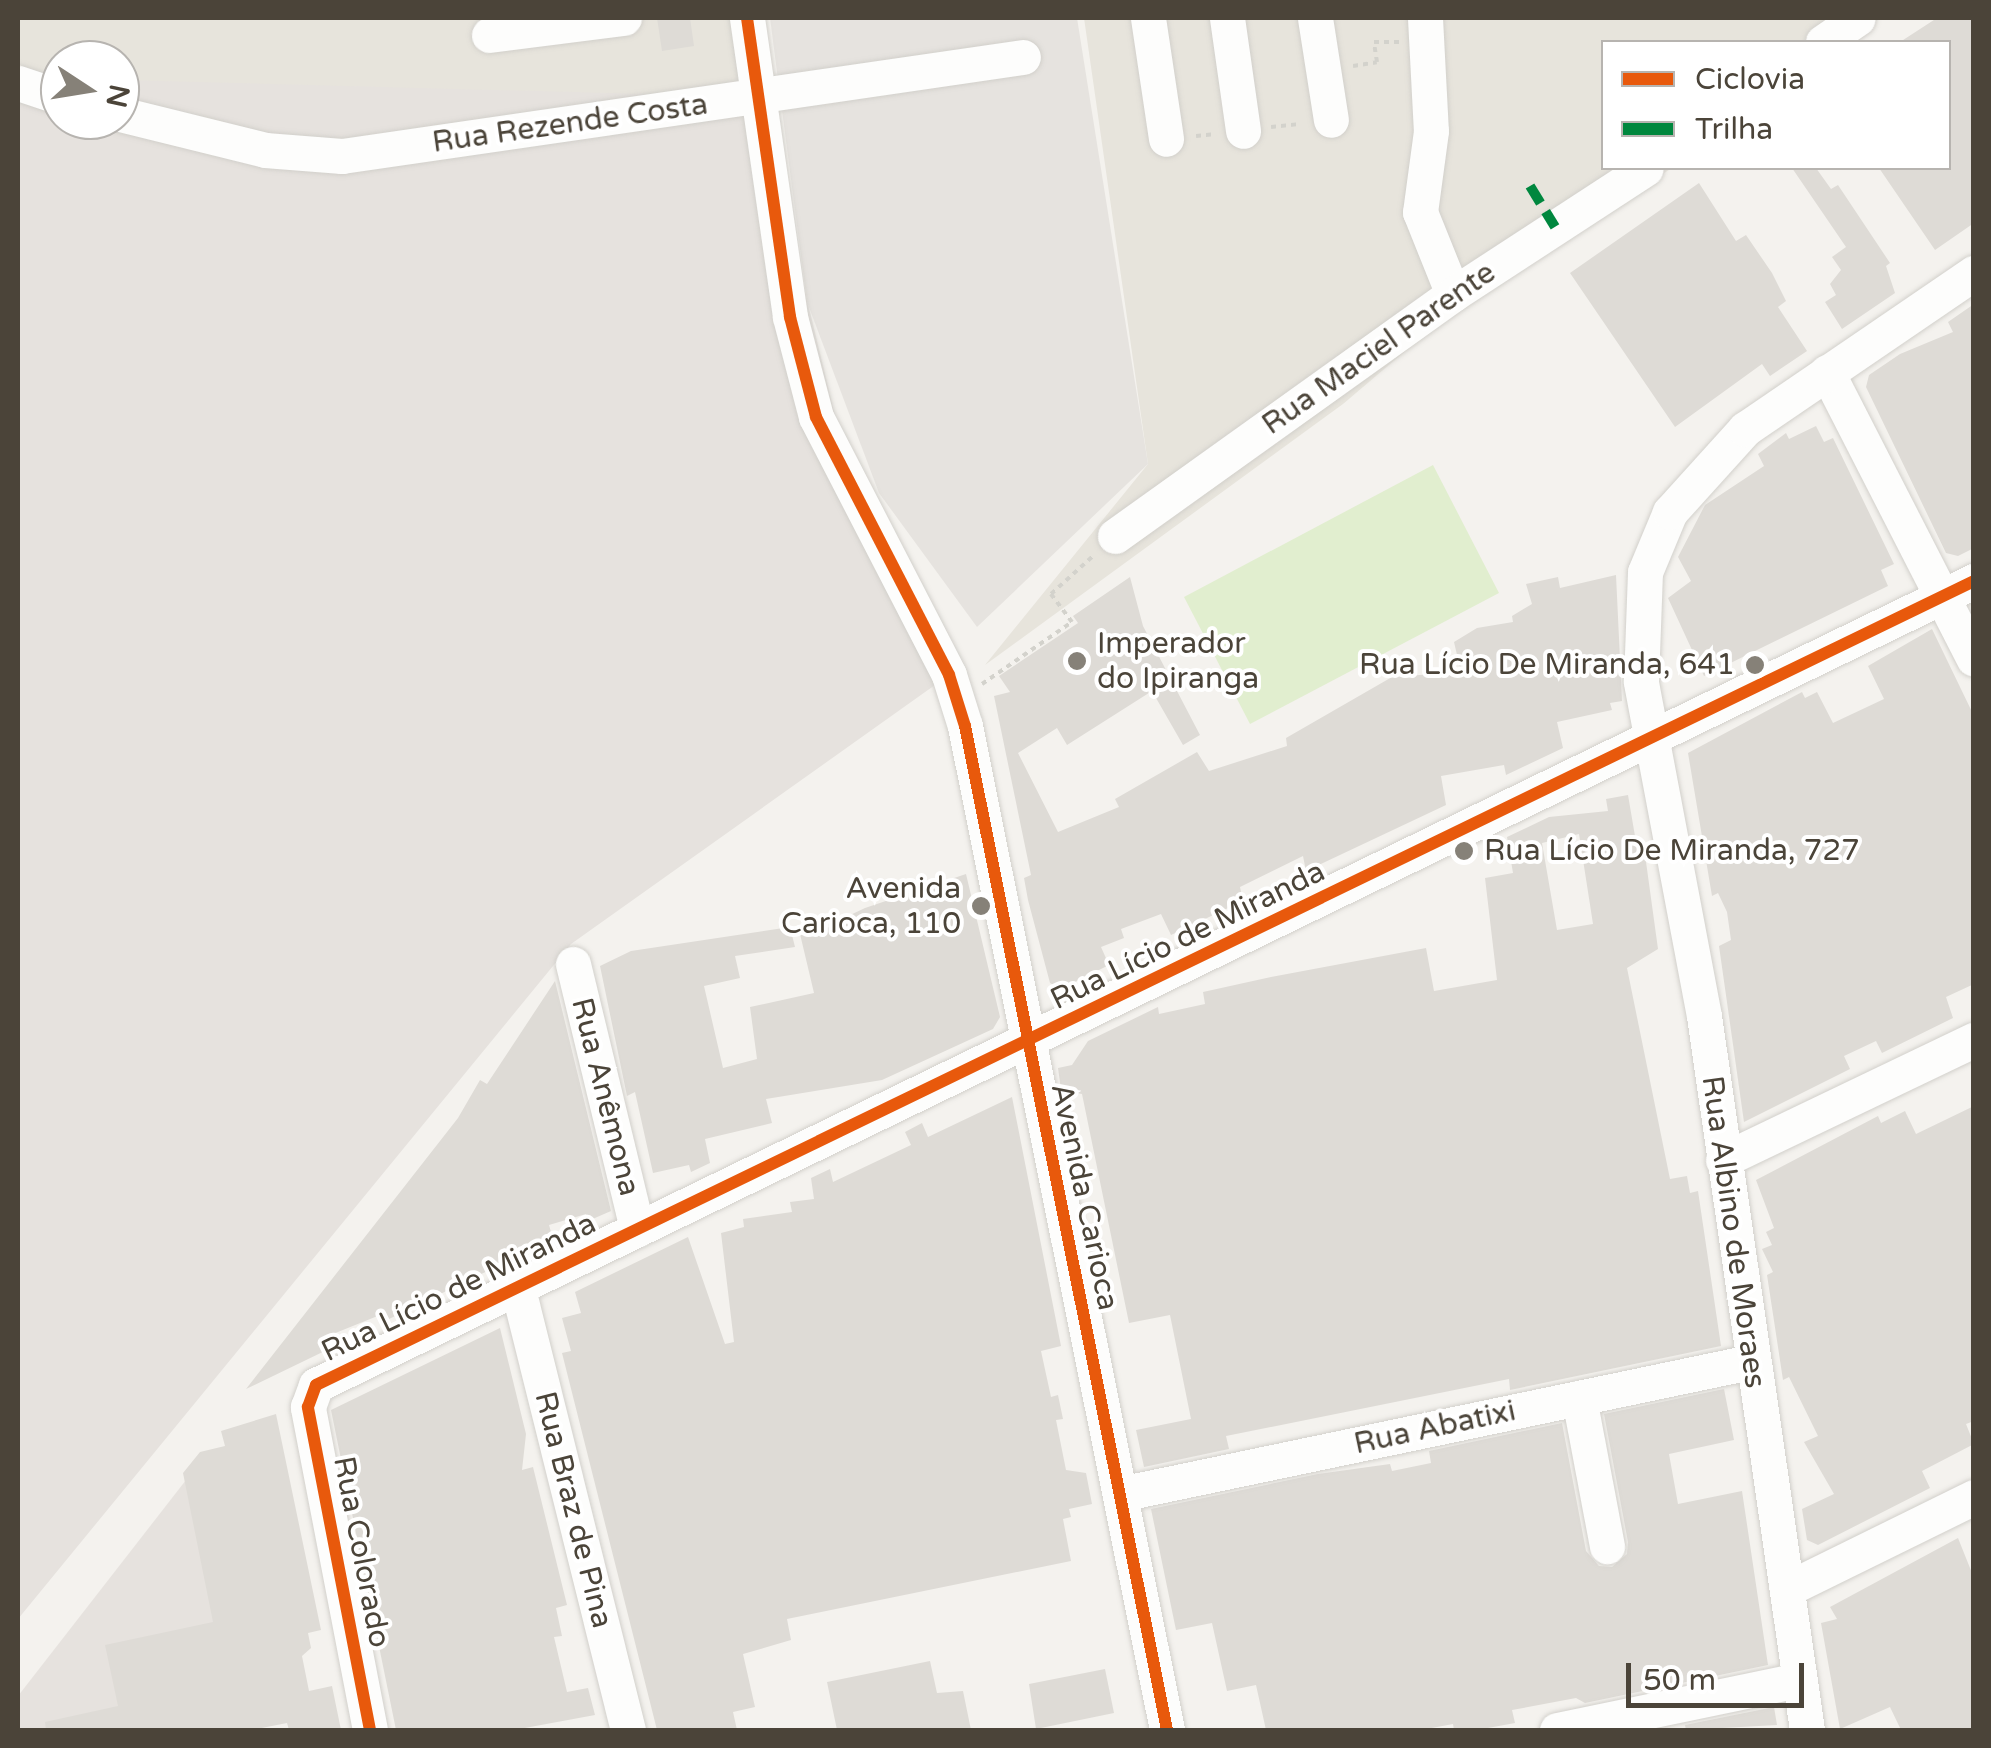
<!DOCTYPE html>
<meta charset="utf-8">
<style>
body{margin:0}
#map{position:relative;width:1991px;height:1748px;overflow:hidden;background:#f4f2ee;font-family:"Varela Round",sans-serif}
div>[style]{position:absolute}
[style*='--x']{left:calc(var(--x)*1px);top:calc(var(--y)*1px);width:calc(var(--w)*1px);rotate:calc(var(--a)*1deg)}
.residential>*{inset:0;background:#e7e4dc}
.industrial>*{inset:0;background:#e6e2de}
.green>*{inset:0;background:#e1eecf}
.parking>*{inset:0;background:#e6e3df}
.building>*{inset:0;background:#dedbd6}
.path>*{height:4px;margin-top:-2px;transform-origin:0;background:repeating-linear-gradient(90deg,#d3d2cc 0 5px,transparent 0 10px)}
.roads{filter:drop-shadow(0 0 2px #d2d0cb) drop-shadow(0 0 2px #d2d0cb)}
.minor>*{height:35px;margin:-17.5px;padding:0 17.5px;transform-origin:17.5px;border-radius:17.5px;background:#fdfdfc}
.quiet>*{height:10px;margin-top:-5px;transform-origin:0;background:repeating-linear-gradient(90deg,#00873e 0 20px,transparent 0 30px)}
.cycleway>*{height:12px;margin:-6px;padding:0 6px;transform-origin:6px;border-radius:6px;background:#e8590c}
.dots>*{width:28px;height:28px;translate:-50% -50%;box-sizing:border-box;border:5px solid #fff;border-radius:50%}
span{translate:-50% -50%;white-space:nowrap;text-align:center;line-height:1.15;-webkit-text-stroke:8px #fff;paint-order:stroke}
.street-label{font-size:30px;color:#4b4439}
.poi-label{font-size:30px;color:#4b4439}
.left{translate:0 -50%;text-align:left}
.right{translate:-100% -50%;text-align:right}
.frame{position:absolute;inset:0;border:20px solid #4b4439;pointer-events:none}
.legend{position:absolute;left:1601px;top:40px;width:350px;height:130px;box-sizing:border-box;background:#fff;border:2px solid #b7b4b0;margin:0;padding:12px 18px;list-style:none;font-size:30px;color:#4b4439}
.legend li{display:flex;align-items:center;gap:20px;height:50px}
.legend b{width:50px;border:2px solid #b7b4b0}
.north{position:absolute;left:40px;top:40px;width:100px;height:100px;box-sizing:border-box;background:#fff;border:2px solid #b7b4b0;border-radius:50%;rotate:102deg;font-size:28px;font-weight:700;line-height:40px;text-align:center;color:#4b4439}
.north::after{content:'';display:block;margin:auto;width:35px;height:45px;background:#868178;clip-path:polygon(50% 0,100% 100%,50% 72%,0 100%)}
.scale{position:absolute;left:1626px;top:1663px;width:178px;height:45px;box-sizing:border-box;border:5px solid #4b4439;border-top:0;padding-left:12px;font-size:30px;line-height:35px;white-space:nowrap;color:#4b4439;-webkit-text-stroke:8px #fff;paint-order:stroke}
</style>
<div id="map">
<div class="residential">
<div style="clip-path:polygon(18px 18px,752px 18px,762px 126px,120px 120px,120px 60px,60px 60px,60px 115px,18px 103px)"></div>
<div style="clip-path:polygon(1084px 18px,1880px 18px,1845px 42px,1604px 42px,1604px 168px,1672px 168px,1469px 297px,1343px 404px,985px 665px,1148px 464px)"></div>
</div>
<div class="industrial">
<div style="clip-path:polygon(18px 77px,60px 78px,60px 120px,120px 120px,120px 80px,758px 97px,854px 494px,949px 675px,571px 944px,18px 1619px)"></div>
<div style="clip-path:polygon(186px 1480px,236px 1730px,18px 1730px,18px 1696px)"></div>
</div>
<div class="green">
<div style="clip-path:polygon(1433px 465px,1499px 593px,1250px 724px,1184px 597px)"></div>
</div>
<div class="parking">
<div style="clip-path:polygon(770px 18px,1077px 18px,1148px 464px,977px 627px,879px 493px,807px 302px)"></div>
</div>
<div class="building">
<div style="clip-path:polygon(657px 18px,690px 18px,694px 46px,662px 51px)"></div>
<div style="clip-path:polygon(1937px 18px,1974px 18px,1974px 223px,1935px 250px,1879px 168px,1948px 168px,1948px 42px,1900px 42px)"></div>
<div style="clip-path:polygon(1792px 168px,1816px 168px,1831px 189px,1838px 185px,1890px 263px,1886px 266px,1895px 293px,1842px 329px,1825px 302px,1836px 295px,1830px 284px,1841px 270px,1832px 257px,1846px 247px)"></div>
<div style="clip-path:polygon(1699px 183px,1736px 241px,1746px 235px,1772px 273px,1786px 301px,1778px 307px,1807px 351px,1770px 376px,1762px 364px,1675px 427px,1570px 273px)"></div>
<div style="clip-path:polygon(1974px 304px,1974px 548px,1958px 556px,1946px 553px,1866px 387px,1869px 375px,1900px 354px,1953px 332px,1948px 322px)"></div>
<div style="clip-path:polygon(1816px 426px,1824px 442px,1833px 438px,1894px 564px,1881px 570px,1888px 586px,1704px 676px,1668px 598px,1691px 581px,1678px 557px,1705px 505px,1764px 466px,1758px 454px,1786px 433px,1789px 439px)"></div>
<div style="clip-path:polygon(1616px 575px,1622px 701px,1610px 703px,1612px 710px,1557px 722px,1563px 748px,1506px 775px,1504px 765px,1441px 776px,1446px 805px,1306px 871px,1303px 856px,1240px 887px,1243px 901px,1171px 935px,1161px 914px,1121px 929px,1124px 938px,1101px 947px,1109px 965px,1061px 989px,1050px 983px,1028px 900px,1024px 878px,1031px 875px,994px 696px,1010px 692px,999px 676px,1078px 623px,1073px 616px,1130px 577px,1143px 626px,1200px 735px,1183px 745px,1152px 691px,1067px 745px,1057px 728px,1018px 753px,1058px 832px,1119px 807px,1115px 799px,1197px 752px,1209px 771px,1287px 746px,1286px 738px,1392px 677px,1461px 672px,1454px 642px,1477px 628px,1513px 622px,1512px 616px,1532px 604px,1526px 584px,1558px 577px,1560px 588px)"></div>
<div style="clip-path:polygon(1932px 629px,1974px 716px,1974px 984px,1946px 997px,1953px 1018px,1882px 1053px,1876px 1041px,1844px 1056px,1850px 1069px,1744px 1122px,1719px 946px,1731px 940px,1727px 912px,1718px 893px,1712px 896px,1688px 753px,1802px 692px,1805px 698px,1817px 692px,1833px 723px,1884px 699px,1868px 666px)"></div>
<div style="clip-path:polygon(evenodd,1628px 795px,1636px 842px,1643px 840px,1658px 949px,1627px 968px,1670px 1179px,1687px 1176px,1690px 1193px,1698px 1191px,1721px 1346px,1510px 1390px,1509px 1379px,1226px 1436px,1229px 1449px,1144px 1467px,1136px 1430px,1191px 1419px,1170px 1315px,1129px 1323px,1082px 1094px,1061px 1090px,1058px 1068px,1072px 1065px,1088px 1041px,1158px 1007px,1159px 1014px,1205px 1004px,1203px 992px,1271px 977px,1426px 948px,1434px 991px,1497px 980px,1485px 878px,1513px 873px,1507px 837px,1549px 817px,1608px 811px,1606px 799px,1628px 795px,1579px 834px,1593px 924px,1557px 930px,1542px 843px,1579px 834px)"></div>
<div style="clip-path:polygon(966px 874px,1000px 1017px,993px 1029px,882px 1080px,766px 1099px,772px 1123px,705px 1139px,710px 1163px,691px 1172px,689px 1165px,653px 1173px,635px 1092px,627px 1096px,600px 966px,631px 951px,790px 927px,795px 947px,735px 956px,740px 978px,704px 986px,723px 1068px,757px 1059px,750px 1007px,814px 993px,800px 934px,847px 923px,846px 917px,865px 908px)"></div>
<div style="clip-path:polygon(555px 981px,611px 1211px,588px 1221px,586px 1214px,549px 1225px,553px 1239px,387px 1320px,385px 1313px,328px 1336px,333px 1347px,246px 1389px,458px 1118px,480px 1080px,487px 1084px)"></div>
<div style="clip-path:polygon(1012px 1097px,1061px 1346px,1041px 1351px,1051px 1397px,1058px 1395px,1063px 1419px,1056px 1420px,1066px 1470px,1086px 1473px,1092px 1504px,1069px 1509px,1071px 1517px,1063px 1519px,1071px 1561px,787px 1619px,791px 1640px,743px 1654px,755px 1707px,733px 1712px,737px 1730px,657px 1730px,562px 1353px,571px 1351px,562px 1318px,581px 1313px,575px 1292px,688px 1237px,725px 1344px,734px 1342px,721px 1233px,744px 1227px,743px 1219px,792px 1212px,790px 1202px,814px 1199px,811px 1178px,830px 1169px,833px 1182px,911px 1145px,905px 1132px,922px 1123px,928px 1137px)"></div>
<div style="clip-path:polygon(1974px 1106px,1974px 1421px,1966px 1424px,1974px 1444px,1922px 1471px,1930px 1488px,1818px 1545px,1807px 1540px,1802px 1509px,1834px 1494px,1804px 1442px,1818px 1436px,1789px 1377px,1783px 1380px,1767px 1275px,1773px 1272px,1762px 1249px,1772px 1245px,1766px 1232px,1774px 1228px,1756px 1180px,1878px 1116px,1881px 1123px,1905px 1111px,1916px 1134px)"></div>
<div style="clip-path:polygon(500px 1328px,526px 1434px,522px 1470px,533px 1467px,567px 1605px,556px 1608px,562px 1636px,554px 1637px,567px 1692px,588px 1688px,595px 1715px,514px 1730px,396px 1730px,331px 1410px)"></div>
<div style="clip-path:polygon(1724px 1389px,1734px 1440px,1669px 1454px,1678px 1504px,1742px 1491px,1768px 1665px,1585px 1703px,1576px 1698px,1512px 1710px,1515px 1723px,1477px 1730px,1454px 1730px,1453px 1724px,1421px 1730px,1266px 1730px,1256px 1685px,1227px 1691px,1212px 1623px,1176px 1630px,1151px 1509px,1318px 1474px,1390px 1464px,1392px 1471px,1431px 1463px,1429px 1451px,1562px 1423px,1586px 1551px,1599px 1566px,1612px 1567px,1627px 1554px,1628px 1542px,1604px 1414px)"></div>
<div style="clip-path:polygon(276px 1414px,321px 1630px,308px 1633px,311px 1648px,302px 1656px,309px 1691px,332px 1686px,341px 1730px,289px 1730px,287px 1723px,252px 1730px,46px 1730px,45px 1722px,118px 1706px,105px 1645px,213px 1622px,183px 1473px,200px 1452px,225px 1446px,221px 1431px)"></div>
<div style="clip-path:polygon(1958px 1538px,1974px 1578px,1974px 1730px,1901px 1730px,1890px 1707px,1840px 1729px,1821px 1623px,1837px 1619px,1830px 1607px)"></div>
<div style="clip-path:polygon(930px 1661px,937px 1693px,963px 1691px,971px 1730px,837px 1730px,827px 1682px)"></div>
<div style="clip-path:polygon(1105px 1669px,1114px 1713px,1036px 1729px,1029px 1684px)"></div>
<div style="clip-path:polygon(1774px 1707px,1777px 1725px,1686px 1730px,1685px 1725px)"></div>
</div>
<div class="path">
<div style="--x:1353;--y:66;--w:24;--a:-9"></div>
<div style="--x:1377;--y:62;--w:20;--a:-99"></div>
<div style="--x:1374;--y:42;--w:25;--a:0"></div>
<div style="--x:1271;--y:127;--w:30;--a:-6"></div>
<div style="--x:1196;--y:136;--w:20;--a:-6"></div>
<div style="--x:982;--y:684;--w:109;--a:-34.6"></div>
<div style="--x:1072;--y:622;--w:35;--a:-127"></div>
<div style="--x:1051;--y:594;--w:57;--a:-42.1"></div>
</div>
<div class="roads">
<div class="minor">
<div style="--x:747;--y:18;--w:302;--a:81.8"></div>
<div style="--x:790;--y:317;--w:103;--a:75.4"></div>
<div style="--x:816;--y:417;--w:290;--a:62.7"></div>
<div style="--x:949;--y:675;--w:53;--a:72.6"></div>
<div style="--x:965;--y:726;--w:1024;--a:78.62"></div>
<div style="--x:1148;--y:18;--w:122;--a:81.5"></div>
<div style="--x:1227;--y:18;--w:114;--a:81.9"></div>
<div style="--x:1315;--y:18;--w:103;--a:81.1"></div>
<div style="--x:1425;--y:18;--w:113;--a:87"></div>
<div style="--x:1431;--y:131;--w:82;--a:97.7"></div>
<div style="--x:1420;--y:212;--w:88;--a:68.1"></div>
<div style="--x:489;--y:35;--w:136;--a:-7.2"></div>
<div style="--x:1823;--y:42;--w:42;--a:-34.4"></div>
<div style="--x:18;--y:83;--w:44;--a:18.4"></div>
<div style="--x:120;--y:114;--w:149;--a:13.9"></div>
<div style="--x:265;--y:150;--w:77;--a:4.5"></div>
<div style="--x:342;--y:156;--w:688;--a:-8.27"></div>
<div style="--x:1827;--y:372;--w:322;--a:62.9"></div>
<div style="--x:1115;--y:536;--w:416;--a:-35.6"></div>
<div style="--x:1453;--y:294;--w:230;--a:-33.1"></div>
<div style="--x:573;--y:964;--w:273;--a:76.4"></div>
<div style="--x:1723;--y:1160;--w:278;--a:-25.6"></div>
<div style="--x:518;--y:1289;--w:455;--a:76"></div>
<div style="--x:1579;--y:1398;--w:151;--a:79.3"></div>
<div style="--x:1120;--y:1494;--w:644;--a:-11.83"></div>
<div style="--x:1787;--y:1589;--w:208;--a:-26.2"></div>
<div style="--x:370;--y:1730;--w:329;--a:-100.9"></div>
<div style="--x:308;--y:1407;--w:23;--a:-70"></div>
<div style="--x:316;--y:1385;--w:1843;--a:-25.87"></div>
<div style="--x:1557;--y:1730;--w:247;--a:-11.7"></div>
<div style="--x:1807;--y:1730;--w:721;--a:-98.21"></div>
<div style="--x:1704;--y:1016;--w:341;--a:-100.7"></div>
<div style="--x:1641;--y:681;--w:109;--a:-87.9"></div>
<div style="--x:1645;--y:572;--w:65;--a:-67.4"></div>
<div style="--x:1670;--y:512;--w:112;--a:-47.9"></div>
<div style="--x:1745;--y:429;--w:277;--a:-34.3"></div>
</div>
</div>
<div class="quiet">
<div style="--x:1530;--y:186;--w:48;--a:58.6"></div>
</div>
<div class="cycleway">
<div style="--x:747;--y:18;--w:302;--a:81.8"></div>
<div style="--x:790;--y:317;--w:103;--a:75.4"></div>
<div style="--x:816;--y:417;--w:290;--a:62.7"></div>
<div style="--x:949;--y:675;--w:53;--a:72.6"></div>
<div style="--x:965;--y:726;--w:1024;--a:78.62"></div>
<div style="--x:370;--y:1730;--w:329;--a:-100.9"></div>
<div style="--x:308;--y:1407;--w:23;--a:-70"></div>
<div style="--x:316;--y:1385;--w:1843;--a:-25.87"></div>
</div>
<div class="dots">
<div style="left:1077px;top:661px;background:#868178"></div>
<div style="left:1755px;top:665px;background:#868178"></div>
<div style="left:1464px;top:851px;background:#868178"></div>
<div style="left:981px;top:906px;background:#868178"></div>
</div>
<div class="street-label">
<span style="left:570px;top:124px;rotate:-8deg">Rua Rezende Costa</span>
<span style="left:1379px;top:349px;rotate:-35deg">Rua Maciel Parente</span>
<span style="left:1188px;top:936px;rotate:-26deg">Rua Lício de Miranda</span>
<span style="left:605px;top:1097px;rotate:76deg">Rua Anêmona</span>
<span style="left:1084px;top:1197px;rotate:78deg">Avenida Carioca</span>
<span style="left:1733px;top:1232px;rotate:82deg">Rua Albino de Moraes</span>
<span style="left:459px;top:1288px;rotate:-26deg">Rua Lício de Miranda</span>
<span style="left:1435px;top:1428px;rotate:-12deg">Rua Abatixi</span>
<span style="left:573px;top:1510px;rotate:76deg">Rua Braz de Pina</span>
<span style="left:361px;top:1552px;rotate:79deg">Rua Colorado</span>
</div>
<div class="poi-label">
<span class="left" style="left:1097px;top:661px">Imperador<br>do Ipiranga</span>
<span class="right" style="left:1735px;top:665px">Rua Lício De Miranda, 641</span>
<span class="left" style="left:1484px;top:851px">Rua Lício De Miranda, 727</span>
<span class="right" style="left:961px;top:906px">Avenida<br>Carioca, 110</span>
</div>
<div class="frame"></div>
<ul class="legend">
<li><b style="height:12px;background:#e8590c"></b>Ciclovia</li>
<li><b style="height:12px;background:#00873e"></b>Trilha</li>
</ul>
<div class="north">N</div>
<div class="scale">50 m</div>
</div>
